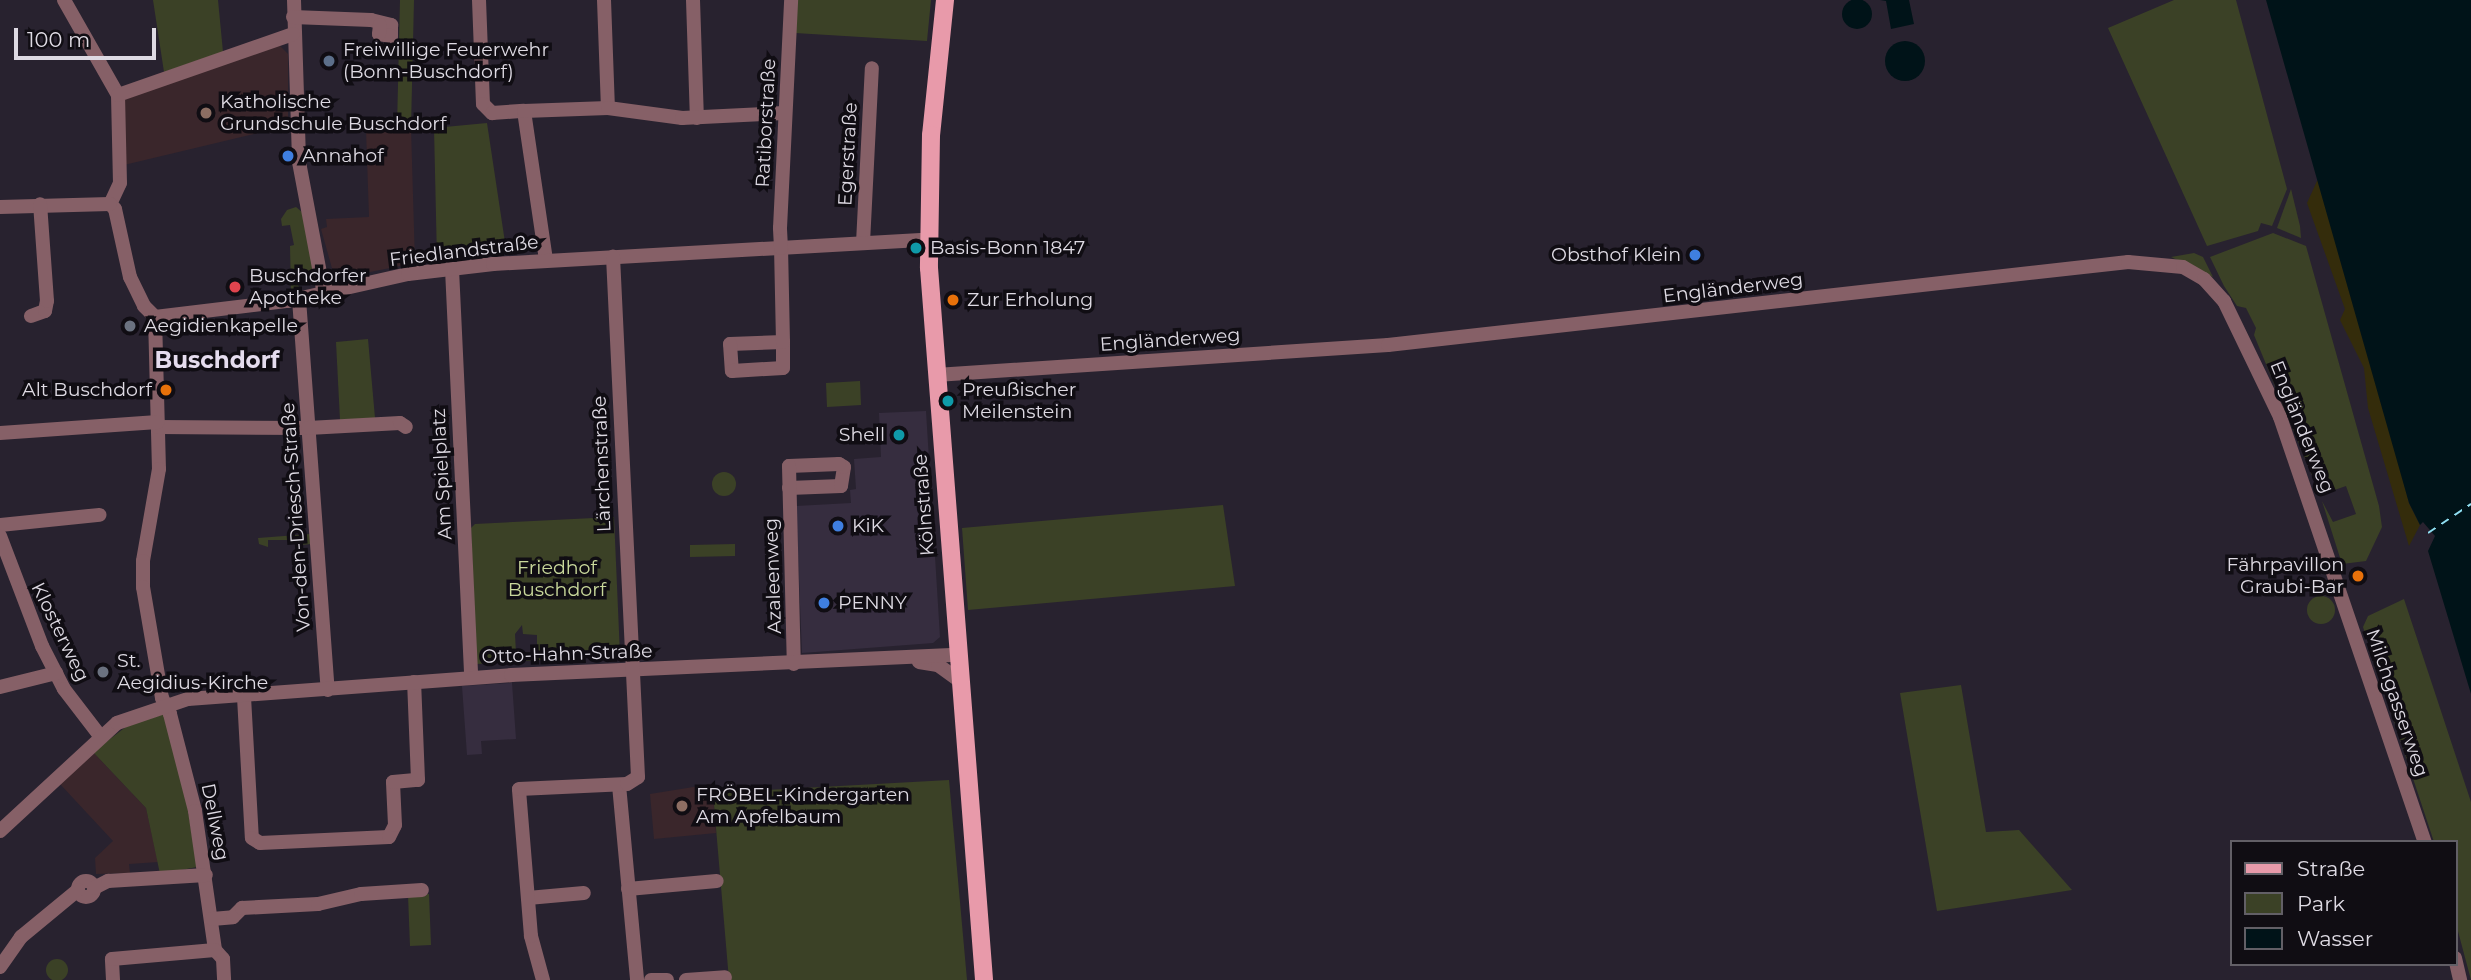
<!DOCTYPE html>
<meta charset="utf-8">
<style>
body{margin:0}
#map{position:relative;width:2471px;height:980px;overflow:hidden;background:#28222f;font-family:Montserrat,sans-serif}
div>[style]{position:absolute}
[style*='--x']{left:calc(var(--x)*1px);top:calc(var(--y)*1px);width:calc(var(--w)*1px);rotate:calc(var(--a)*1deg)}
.built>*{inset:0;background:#362d3f}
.education>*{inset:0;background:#3a262b}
.green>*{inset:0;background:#3b4126}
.round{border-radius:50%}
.sand>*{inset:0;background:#342c0b}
.water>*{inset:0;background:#001318}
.ferry>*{height:2px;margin-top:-1px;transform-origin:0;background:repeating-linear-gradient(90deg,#8fdff2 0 9px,transparent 0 16px)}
.minor>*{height:14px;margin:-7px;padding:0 7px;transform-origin:7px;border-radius:7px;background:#866067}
.minor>.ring{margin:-7px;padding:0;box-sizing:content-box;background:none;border:14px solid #866067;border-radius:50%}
.major>*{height:18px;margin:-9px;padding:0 9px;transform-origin:9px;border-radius:9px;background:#e89aaa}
.dots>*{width:19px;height:19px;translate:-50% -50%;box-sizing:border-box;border:4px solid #100d13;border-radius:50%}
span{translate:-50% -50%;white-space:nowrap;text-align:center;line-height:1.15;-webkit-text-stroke:7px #100d13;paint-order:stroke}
.poi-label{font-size:19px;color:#dedae3}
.left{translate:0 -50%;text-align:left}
.right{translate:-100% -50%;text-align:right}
.street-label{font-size:19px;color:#dedae3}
.park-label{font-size:19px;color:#c9d89b}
.quarter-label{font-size:23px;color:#e5dcee;font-weight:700}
.legend{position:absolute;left:2230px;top:840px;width:228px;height:126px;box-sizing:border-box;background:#100d13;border:2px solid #625f66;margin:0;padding:9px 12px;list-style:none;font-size:21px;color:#dedae3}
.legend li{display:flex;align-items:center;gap:14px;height:35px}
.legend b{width:35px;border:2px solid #625f66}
.scale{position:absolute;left:14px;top:28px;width:142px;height:32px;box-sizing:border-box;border:4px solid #dedae3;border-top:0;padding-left:9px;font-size:21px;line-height:24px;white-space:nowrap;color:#dedae3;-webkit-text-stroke:5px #100d13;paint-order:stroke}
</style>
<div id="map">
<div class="built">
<div style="clip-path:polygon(926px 411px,940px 637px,933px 643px,802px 653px,796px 506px,851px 503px,850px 490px,856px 489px,854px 459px,881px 457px,879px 413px)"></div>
<div style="clip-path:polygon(512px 683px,516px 739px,481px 741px,482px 754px,467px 755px,462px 686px)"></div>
</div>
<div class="education">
<div style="clip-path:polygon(278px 44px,288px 54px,288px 126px,124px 165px,123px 99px)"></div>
<div style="clip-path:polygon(411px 127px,415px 263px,335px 279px,321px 229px,327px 227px,326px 219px,369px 217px,366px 129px)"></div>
<div style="clip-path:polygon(93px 752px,146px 808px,158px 862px,129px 864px,130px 873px,96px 874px,95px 858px,113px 841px,60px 784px)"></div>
<div style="clip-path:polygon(712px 784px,716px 833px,654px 839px,650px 794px)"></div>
</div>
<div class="green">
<div style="clip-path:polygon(153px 0,218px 0,223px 52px,164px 72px)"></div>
<div style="clip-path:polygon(400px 0,414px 0,411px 127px,397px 127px)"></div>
<div style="clip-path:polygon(796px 0,931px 0,927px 41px,795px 33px)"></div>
<div style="clip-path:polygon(2174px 0,2236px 0,2287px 189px,2272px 226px,2261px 223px,2258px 231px,2207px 246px,2108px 28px)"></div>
<div style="clip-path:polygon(487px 123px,506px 249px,437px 259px,434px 128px)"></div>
<div style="clip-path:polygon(2291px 189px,2300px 226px,2301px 238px,2277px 228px)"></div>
<div style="clip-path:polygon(296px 207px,302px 212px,314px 274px,299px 273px,296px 282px,302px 291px,291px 293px,290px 246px,294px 245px,290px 225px,282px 226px,281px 219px,287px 210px)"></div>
<div style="clip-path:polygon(2273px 233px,2306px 246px,2379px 506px,2382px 527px,2366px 561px,2342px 564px,2322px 501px,2333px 522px,2356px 514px,2346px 486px,2320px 495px,2254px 335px,2256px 328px,2246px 308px,2237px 306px,2224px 286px,2210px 257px)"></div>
<div style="clip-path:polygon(2194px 253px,2203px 257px,2213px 277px,2171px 257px)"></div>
<div style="clip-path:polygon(368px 339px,375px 418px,340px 420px,336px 342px)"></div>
<div style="clip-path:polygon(860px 381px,861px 405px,827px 407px,826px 383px)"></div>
<div class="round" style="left:712px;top:472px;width:24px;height:24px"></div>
<div style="clip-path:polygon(1223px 505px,1235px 586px,968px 610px,962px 528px)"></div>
<div style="clip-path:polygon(evenodd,614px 517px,620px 655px,476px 664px,471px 528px,475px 524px,614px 517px,522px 625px,523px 634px,537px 635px,537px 652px,516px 653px,515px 634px,522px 625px)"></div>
<div style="clip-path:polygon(310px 534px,311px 544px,301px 545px,300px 540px,268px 540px,268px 547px,259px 544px,258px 538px)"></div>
<div style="clip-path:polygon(735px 544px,735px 556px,690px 557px,690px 545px)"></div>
<div class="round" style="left:2307px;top:596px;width:28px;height:28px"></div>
<div style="clip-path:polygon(2404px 599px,2471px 802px,2471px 980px,2455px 920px,2455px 842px,2434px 842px,2363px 627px,2368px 616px)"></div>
<div style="clip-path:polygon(1961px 685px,1986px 832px,2019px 830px,2072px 890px,1937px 911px,1900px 693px)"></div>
<div style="clip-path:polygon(164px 714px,186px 797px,197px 867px,160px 874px,146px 808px,93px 752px,127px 726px)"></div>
<div style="clip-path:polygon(949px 780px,967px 980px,729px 980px,713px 793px)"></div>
<div style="clip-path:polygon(429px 894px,431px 945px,410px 946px,408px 895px)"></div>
<div class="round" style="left:46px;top:959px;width:22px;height:22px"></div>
</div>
<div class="sand">
<div style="clip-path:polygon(2327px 178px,2409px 503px,2420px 525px,2409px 546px,2368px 408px,2364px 368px,2340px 320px,2345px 309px,2307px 203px,2317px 181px)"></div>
</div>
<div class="water">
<div class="round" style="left:1842px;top:-1px;width:30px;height:30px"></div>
<div style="clip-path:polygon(1880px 0,1909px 0,1914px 24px,1891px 29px,1886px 1px)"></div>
<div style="clip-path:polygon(2266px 0,2471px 0,2471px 694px,2428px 551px,2435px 536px,2423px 522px,2420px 525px,2409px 503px)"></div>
<div class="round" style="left:1885px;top:41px;width:40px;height:40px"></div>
</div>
<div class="ferry">
<div style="--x:2428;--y:533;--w:52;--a:-34"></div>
</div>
<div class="minor">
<div style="--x:64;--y:0;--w:109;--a:60.4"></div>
<div style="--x:118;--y:95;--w:88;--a:88.7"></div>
<div style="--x:120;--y:183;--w:23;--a:115"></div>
<div style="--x:294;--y:0;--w:162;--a:88.2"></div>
<div style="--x:299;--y:162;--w:134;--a:79.3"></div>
<div style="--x:479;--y:0;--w:104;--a:87.8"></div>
<div style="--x:483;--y:104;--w:13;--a:45"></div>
<div style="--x:492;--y:113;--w:32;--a:-4"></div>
<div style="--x:524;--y:111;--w:151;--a:81.6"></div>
<div style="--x:604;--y:0;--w:108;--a:87.9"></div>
<div style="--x:693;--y:0;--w:118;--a:88.1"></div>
<div style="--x:293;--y:17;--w:78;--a:2.2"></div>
<div style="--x:371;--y:20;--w:21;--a:14"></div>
<div style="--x:391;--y:25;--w:11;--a:90"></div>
<div style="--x:391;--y:36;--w:12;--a:-171"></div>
<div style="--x:379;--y:34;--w:9;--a:-84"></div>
<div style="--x:118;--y:95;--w:185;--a:-19.2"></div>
<div style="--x:524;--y:111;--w:84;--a:-2"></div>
<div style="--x:608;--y:108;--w:75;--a:7.7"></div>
<div style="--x:682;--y:118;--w:103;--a:-2.8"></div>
<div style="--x:110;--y:204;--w:7;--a:45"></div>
<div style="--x:115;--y:209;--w:70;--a:77.6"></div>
<div style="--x:130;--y:277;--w:32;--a:64"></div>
<div style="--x:144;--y:306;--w:16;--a:45"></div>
<div style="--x:155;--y:317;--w:152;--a:88.5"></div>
<div style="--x:159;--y:469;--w:93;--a:99.9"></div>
<div style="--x:143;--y:561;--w:26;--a:90"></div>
<div style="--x:143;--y:587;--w:113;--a:80.3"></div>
<div style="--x:162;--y:698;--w:18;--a:63"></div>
<div style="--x:170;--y:714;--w:100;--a:75.5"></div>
<div style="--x:195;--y:811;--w:140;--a:81.8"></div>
<div style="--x:215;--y:950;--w:12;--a:48"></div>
<div style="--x:223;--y:959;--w:21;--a:87"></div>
<div style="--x:0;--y:207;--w:110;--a:-1.6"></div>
<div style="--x:863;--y:243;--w:175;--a:-87.1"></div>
<div style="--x:452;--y:269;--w:408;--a:87.3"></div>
<div style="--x:299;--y:299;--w:392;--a:85.8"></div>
<div style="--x:31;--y:316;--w:15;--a:-20"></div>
<div style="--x:45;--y:311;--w:10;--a:-79"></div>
<div style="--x:47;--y:301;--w:97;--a:-94.1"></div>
<div style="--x:155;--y:317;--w:134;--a:-6.9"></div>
<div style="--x:288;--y:301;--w:123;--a:-12.7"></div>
<div style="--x:408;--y:274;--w:86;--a:-6.7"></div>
<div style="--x:493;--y:264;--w:437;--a:-3.2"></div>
<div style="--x:783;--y:342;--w:53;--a:177.8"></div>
<div style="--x:730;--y:344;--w:27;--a:86"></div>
<div style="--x:732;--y:371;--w:51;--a:-3.4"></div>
<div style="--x:783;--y:368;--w:26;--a:-90"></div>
<div style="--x:783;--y:342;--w:94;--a:-91.2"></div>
<div style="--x:781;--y:248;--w:20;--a:-93"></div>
<div style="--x:780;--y:228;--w:228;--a:-87.2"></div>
<div style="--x:936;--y:375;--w:453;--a:-3.8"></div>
<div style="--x:1388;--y:345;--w:745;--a:-6.4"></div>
<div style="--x:2128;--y:262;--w:55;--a:5.2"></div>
<div style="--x:2183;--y:267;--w:24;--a:30"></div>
<div style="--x:2204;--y:279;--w:30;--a:48"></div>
<div style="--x:2224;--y:301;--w:129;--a:64.2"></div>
<div style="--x:2280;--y:417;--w:449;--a:71.2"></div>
<div style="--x:158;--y:427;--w:150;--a:0.4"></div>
<div style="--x:308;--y:428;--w:92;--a:-3.1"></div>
<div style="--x:400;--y:423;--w:7;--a:34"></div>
<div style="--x:0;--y:433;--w:158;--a:-4"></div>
<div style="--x:789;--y:488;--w:52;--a:-2.2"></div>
<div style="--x:841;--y:486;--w:19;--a:-81"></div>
<div style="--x:844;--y:467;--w:6;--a:-149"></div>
<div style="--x:839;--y:464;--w:50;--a:177.7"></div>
<div style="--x:789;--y:466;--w:198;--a:88.6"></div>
<div style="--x:0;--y:525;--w:100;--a:-5.8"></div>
<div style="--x:0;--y:536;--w:118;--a:69.1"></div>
<div style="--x:42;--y:646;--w:48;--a:62.9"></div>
<div style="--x:64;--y:689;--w:59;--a:52.5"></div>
<div style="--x:919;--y:662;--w:19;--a:9"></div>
<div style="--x:938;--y:665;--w:26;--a:36"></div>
<div style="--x:0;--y:687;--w:58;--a:-14"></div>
<div style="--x:244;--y:697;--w:141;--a:86.8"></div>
<div style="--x:252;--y:838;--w:9;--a:32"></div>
<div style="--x:260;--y:843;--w:129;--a:-2.7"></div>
<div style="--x:389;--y:837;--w:13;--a:-63"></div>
<div style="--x:395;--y:825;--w:43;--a:-92.7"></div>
<div style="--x:393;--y:782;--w:25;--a:-5"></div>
<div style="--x:418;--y:780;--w:98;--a:-92.3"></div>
<div style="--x:619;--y:785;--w:196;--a:84.7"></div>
<div style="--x:0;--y:831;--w:159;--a:-42.7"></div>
<div style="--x:117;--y:723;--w:75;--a:-18.7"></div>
<div style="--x:188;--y:699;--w:324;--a:-4.2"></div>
<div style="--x:511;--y:675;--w:446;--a:-2.6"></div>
<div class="ring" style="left:78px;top:881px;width:2px;height:2px"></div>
<div style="--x:94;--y:888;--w:16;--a:-27"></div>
<div style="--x:108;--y:881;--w:98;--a:-3.5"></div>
<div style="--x:628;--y:889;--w:89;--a:-5.1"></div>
<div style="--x:528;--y:898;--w:56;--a:-5.1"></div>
<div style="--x:212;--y:919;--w:21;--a:-5"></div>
<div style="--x:233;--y:917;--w:13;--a:-45"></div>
<div style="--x:242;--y:908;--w:76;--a:-3"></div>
<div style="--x:318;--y:904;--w:44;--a:-13.1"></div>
<div style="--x:361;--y:894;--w:61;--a:-3.8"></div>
<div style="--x:2455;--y:958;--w:23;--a:77"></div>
<div style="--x:0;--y:967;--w:37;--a:-55"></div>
<div style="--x:21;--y:937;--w:74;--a:-39.5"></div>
<div style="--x:113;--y:980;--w:21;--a:-93"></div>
<div style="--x:112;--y:959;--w:103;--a:-5"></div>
<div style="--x:543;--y:980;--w:46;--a:-105.3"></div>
<div style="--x:531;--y:936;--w:147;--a:-94.7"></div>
<div style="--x:519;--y:789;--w:108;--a:-2.7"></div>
<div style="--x:627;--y:784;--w:13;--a:-32"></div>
<div style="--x:638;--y:777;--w:521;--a:-92.75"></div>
<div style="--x:651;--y:980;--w:16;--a:0"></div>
<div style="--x:686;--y:980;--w:39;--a:-4"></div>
</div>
<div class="major">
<div style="--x:945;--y:0;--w:136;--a:95.9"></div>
<div style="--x:931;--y:135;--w:133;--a:90.9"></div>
<div style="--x:929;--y:268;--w:714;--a:85.58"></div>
</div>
<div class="dots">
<div style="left:329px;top:61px;background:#5c6f8a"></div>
<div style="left:206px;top:113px;background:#8d6e63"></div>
<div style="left:288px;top:156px;background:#3f7fe0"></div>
<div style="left:916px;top:248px;background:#0f9aa8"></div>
<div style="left:1695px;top:255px;background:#3f7fe0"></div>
<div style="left:235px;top:287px;background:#e0444e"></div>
<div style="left:953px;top:300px;background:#e8710a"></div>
<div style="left:130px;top:326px;background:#6b7280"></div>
<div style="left:166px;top:390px;background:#e8710a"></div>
<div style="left:948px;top:401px;background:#0f9aa8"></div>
<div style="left:899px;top:435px;background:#0f9aa8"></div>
<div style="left:838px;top:526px;background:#3f7fe0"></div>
<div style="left:2358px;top:576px;background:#e8710a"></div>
<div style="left:824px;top:603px;background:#3f7fe0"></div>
<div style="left:103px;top:672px;background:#6b7280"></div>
<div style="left:682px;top:806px;background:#8d6e63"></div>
</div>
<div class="poi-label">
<span class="left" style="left:343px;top:61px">Freiwillige Feuerwehr<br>(Bonn-Buschdorf)</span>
<span class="left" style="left:220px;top:113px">Katholische<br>Grundschule Buschdorf</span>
<span class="left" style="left:302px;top:156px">Annahof</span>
<span class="left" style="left:930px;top:248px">Basis-Bonn 1847</span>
<span class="right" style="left:1681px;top:255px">Obsthof Klein</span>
<span class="left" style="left:249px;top:287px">Buschdorfer<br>Apotheke</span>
<span class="left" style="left:967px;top:300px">Zur Erholung</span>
<span class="left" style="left:144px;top:326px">Aegidienkapelle</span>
<span class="right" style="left:152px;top:390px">Alt Buschdorf</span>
<span class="left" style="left:962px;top:401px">Preußischer<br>Meilenstein</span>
<span class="right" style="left:885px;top:435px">Shell</span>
<span class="left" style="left:852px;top:526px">KiK</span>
<span class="right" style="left:2344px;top:576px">Fährpavillon<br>Graubi-Bar</span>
<span class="left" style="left:838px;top:603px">PENNY</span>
<span class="left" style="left:117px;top:672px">St.<br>Aegidius-Kirche</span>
<span class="left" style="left:696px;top:806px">FRÖBEL-Kindergarten<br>Am Apfelbaum</span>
</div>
<div class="street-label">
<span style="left:766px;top:123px;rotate:-87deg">Ratiborstraße</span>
<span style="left:848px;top:154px;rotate:-87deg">Egerstraße</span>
<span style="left:464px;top:251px;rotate:-7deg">Friedlandstraße</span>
<span style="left:1733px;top:288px;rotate:-7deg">Engländerweg</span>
<span style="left:1170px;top:340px;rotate:-4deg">Engländerweg</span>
<span style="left:2302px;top:427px;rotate:68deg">Engländerweg</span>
<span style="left:602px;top:464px;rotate:-92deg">Lärchenstraße</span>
<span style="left:442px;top:474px;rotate:-93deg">Am Spielplatz</span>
<span style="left:924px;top:505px;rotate:-94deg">Kölnstraße</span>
<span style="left:296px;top:517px;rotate:-94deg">Von-den-Driesch-Straße</span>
<span style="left:773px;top:576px;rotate:-92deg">Azaleenweg</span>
<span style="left:60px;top:632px;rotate:64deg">Klosterweg</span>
<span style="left:567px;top:654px;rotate:-2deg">Otto-Hahn-Straße</span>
<span style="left:2397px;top:703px;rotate:71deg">Milchgasserweg</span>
<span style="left:215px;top:822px;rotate:79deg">Dellweg</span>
</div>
<div class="park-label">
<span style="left:557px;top:579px">Friedhof<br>Buschdorf</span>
</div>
<div class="quarter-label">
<span style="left:217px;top:360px">Buschdorf</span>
</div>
<ul class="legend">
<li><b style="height:9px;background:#e89aaa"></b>Straße</li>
<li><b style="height:19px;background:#3b4126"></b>Park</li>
<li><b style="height:19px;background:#001318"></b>Wasser</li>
</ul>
<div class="scale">100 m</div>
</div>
